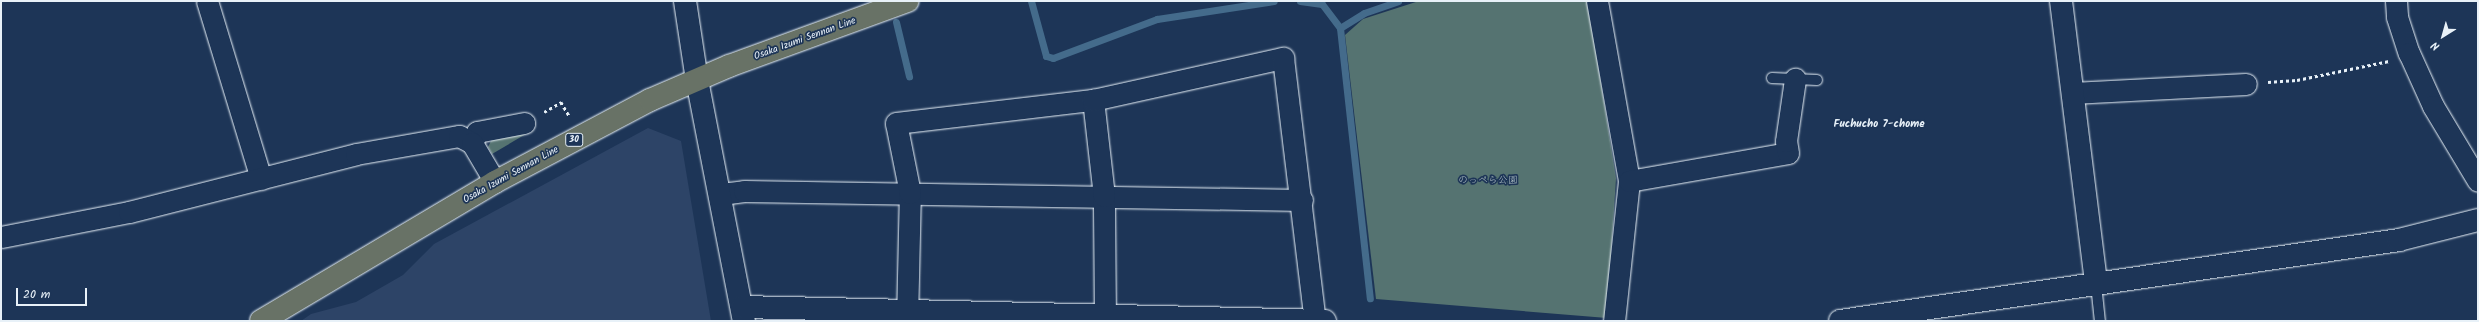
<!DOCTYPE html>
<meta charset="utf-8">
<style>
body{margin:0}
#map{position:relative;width:2479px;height:322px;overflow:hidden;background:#1d3557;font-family:Kalam,"Klee One",sans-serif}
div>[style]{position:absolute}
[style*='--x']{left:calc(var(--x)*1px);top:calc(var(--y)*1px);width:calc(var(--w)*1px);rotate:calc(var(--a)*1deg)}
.built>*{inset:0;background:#2d4467}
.green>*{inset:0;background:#557371}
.stream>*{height:7px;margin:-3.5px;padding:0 3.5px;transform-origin:3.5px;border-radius:3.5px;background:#446b8b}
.path>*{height:2.5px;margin-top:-1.25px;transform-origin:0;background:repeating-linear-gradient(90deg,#e8f1f8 0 3px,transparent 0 6px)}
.roads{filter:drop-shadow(0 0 1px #e8f1f8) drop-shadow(0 0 1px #e8f1f8)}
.lane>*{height:10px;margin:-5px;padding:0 5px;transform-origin:5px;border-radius:5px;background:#1d3557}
.street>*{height:21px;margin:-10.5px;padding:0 10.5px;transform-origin:10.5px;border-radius:10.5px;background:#1d3557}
.secondary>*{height:22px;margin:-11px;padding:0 11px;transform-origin:11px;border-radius:11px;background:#1d3557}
.primary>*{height:22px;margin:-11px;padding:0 11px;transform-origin:11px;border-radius:11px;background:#687266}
span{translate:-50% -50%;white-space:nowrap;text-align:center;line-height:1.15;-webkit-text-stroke:3.5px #1d3557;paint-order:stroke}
.shield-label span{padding:1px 3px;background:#1d3557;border:1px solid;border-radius:3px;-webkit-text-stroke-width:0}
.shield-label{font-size:9px;color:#e8f1f8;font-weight:700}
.street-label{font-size:10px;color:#e8f1f8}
.park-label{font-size:10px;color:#b5c5c9}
.neighbourhood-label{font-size:11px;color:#e8f1f8;font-weight:700}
.frame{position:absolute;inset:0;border:2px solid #e8f1f8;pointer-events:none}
.north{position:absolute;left:2423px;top:16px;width:40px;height:40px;-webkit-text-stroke:3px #1d3557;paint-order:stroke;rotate:217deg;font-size:11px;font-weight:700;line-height:16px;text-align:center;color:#e8f1f8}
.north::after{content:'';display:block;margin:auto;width:14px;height:18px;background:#e8f1f8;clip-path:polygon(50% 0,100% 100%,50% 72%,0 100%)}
.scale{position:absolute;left:16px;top:288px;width:71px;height:18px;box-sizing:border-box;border:2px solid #e8f1f8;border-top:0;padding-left:5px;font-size:12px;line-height:14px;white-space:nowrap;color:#e8f1f8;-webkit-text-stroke:3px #1d3557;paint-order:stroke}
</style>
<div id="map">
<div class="built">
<div style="clip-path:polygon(648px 128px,681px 141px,711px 321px,301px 321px,311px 314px,356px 302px,403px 275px,434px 244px)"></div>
</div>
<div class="green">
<div style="clip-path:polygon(1419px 1px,1588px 1px,1616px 178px,1607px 318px,1376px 299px,1345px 35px,1363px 19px)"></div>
<div style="clip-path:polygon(531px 131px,492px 154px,488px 147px,494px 135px)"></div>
</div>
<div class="stream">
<div style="--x:1031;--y:1;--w:57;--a:74.7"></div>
<div style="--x:1046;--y:56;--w:7;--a:16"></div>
<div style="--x:1053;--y:58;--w:111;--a:-20.6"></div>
<div style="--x:1157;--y:19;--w:118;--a:-8.7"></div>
<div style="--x:1300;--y:1;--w:22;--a:8"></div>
<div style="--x:1322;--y:4;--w:30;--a:53"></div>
<div style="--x:1340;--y:28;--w:272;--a:83.7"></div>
<div style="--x:896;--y:22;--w:56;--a:76.5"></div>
<div style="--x:1340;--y:28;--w:28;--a:-32"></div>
<div style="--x:1364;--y:13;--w:36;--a:-19"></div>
</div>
<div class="path">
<div style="--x:2268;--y:82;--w:29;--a:-4"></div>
<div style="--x:2297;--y:80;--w:94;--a:-11.7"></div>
<div style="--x:544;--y:112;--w:20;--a:-30"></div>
<div style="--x:561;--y:102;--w:17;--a:59"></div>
</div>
<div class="roads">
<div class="lane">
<div style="--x:1772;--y:78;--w:45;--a:2.5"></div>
<div style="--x:2096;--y:284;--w:37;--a:84"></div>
</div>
<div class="street">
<div style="--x:207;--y:1;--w:186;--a:73.1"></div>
<div style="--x:1597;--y:1;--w:183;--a:79.9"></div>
<div style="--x:1629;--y:181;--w:141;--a:96.1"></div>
<div style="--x:2396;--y:1;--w:16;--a:86"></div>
<div style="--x:2397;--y:17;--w:38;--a:72"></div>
<div style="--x:2409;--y:53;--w:58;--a:65.6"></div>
<div style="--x:2433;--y:106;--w:87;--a:59"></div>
<div style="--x:2072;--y:93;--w:174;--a:-3"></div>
<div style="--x:472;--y:143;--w:12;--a:-66"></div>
<div style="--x:477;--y:132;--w:48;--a:-10.8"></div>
<div style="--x:1629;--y:181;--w:161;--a:-10"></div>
<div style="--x:1788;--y:153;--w:12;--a:-99"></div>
<div style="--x:1786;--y:141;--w:63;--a:-81.7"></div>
<div style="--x:721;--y:194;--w:23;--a:-7"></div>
<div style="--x:744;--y:191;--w:558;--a:0.92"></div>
<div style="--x:1;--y:237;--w:130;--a:-11.1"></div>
<div style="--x:129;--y:212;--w:234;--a:-14.3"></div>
<div style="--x:356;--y:154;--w:105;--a:-9.9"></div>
<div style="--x:459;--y:136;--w:15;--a:28"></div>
<div style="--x:472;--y:143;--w:45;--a:59.5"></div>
<div style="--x:907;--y:321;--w:128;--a:-88.7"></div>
<div style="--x:910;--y:193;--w:71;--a:-101.3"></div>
<div style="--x:896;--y:123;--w:198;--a:-6.7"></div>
<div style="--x:1105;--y:321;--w:125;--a:-90.5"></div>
<div style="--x:1104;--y:196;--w:97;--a:-96.5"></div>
<div style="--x:1093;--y:100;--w:195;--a:-12.5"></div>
<div style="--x:1283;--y:58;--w:265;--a:83.1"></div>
</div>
<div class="secondary">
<div style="--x:685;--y:1;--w:80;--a:81.4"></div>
<div style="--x:697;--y:80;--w:246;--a:79"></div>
<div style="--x:2061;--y:1;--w:285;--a:82.9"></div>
<div style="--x:742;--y:307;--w:583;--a:1.38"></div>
<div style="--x:1840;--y:321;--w:565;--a:-8.24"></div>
<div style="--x:2399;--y:240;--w:81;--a:-14.2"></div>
</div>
<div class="primary">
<div style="--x:261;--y:321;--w:272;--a:-30.7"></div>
<div style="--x:495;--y:182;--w:175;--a:-27.9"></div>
<div style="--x:650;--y:100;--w:86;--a:-23.3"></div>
<div style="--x:729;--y:66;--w:190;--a:-20"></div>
</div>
</div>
<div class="shield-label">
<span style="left:574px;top:140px">30</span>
</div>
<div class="street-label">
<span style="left:805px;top:39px;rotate:-20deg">Osaka Izumi Sennan Line</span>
<span style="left:511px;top:175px;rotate:-29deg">Osaka Izumi Sennan Line</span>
</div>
<div class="park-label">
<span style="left:1488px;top:181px">のっぺら公園</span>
</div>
<div class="neighbourhood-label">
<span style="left:1879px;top:124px">Fuchucho 7-chome</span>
</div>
<div class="frame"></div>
<div class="north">N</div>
<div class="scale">20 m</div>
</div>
